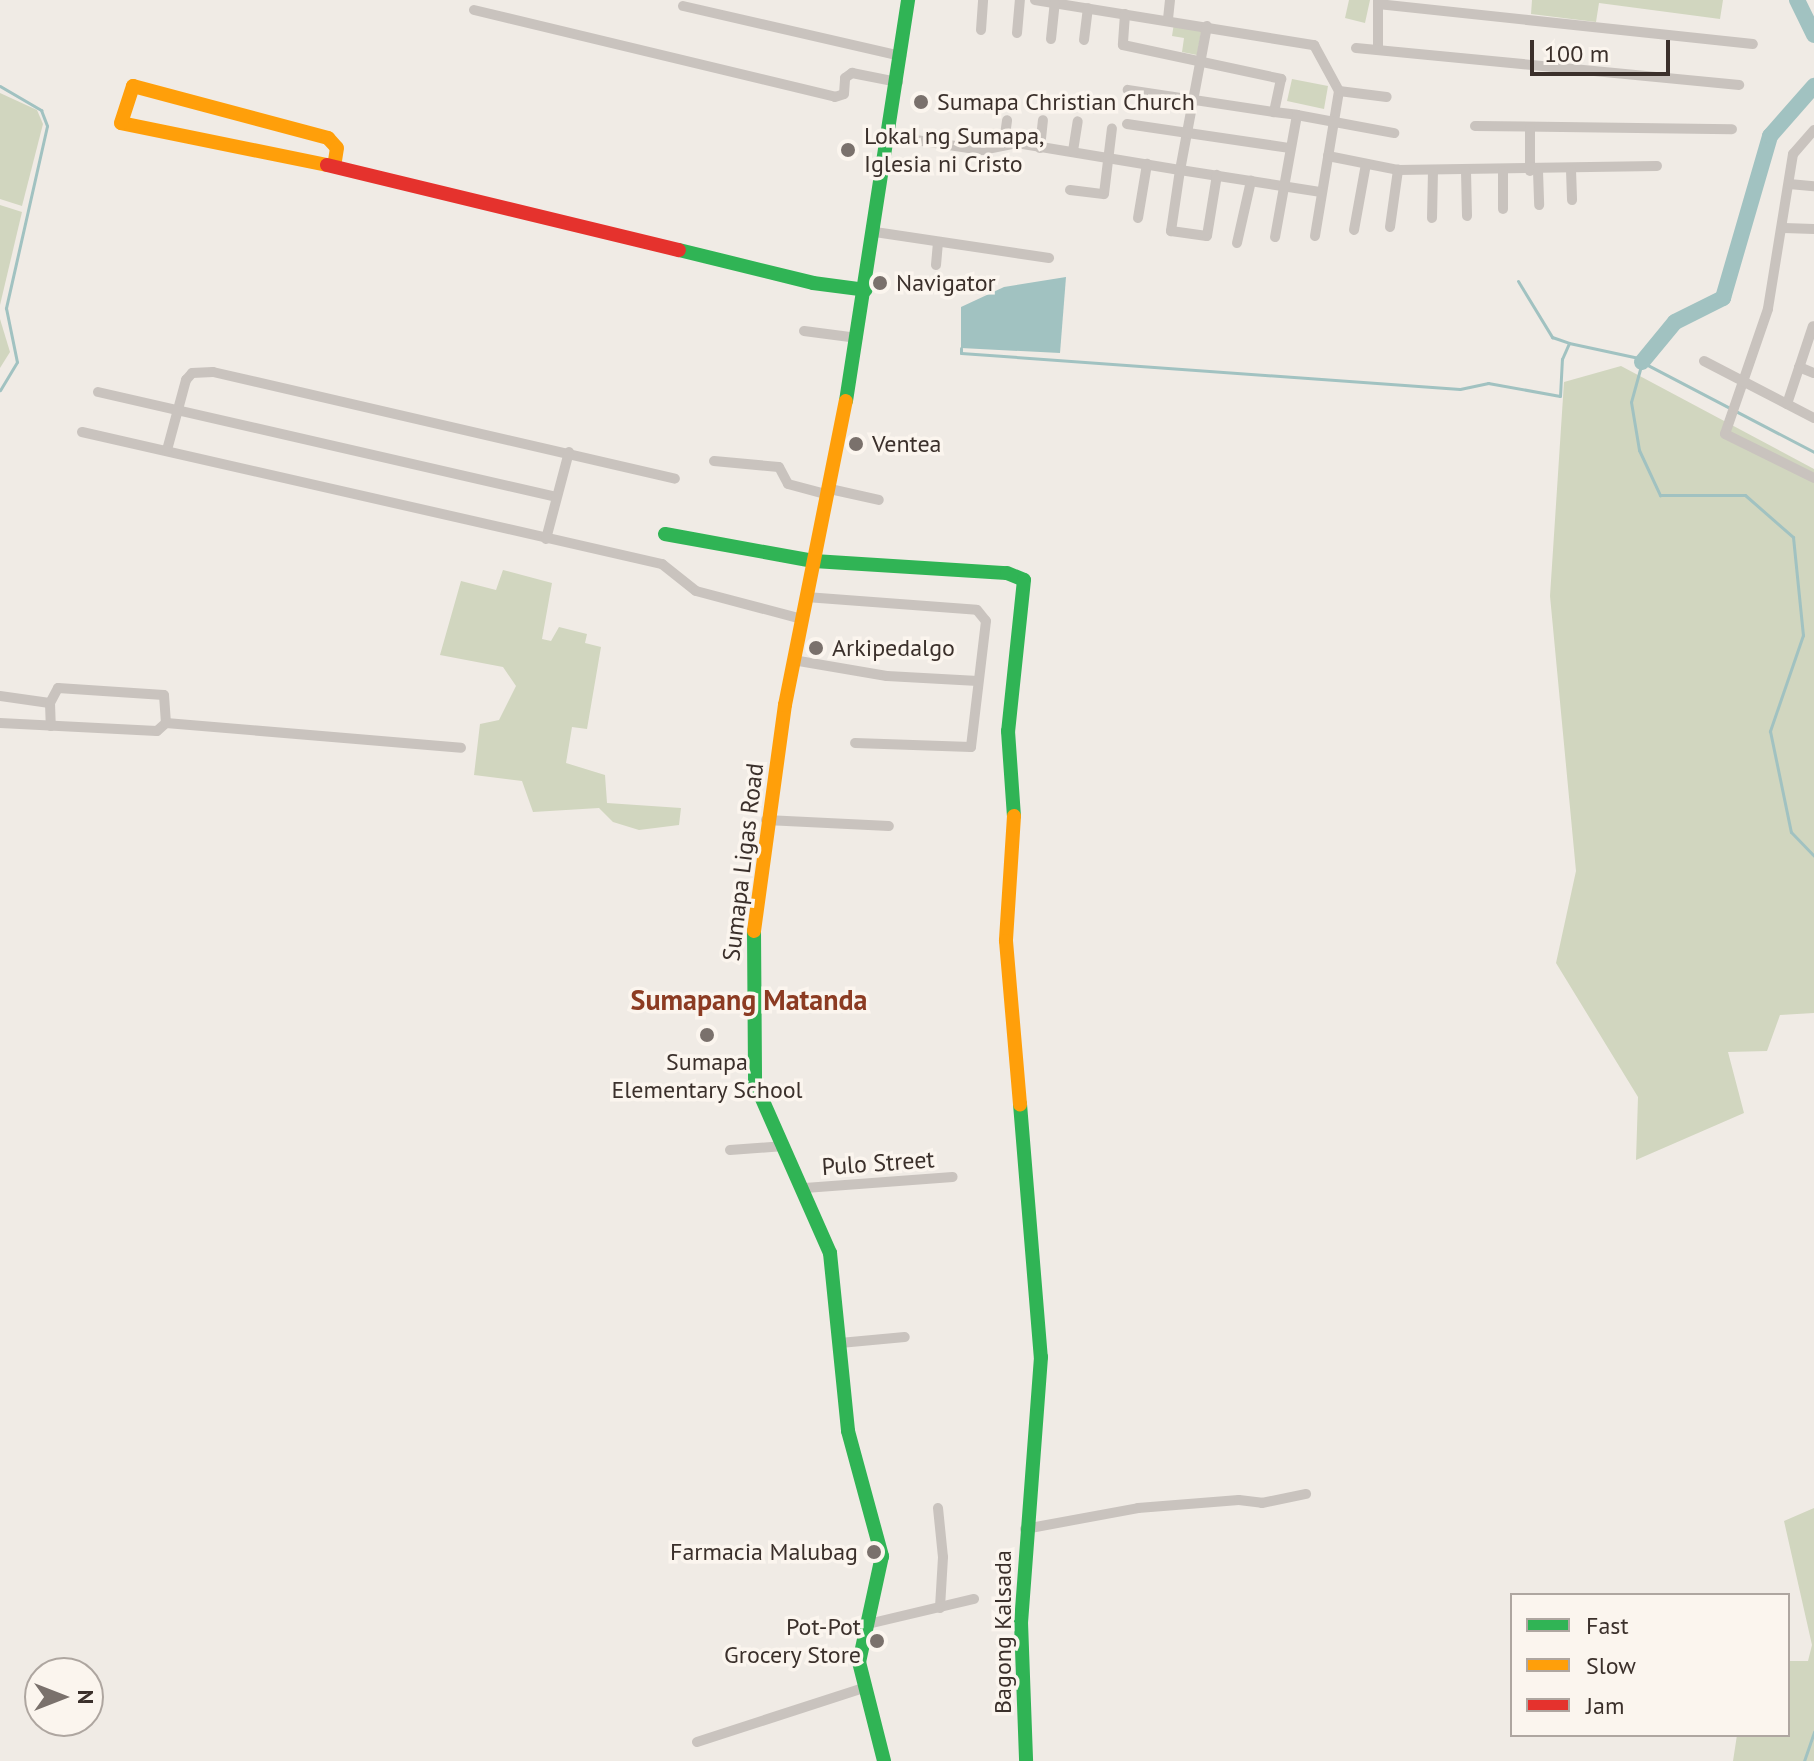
<!DOCTYPE html>
<style>
body{margin:0}
#map{position:relative;width:1814px;height:1761px;overflow:hidden;background:#f0ebe5;font-family:"PT Sans",sans-serif}
div>[style]{position:absolute}
[style*='--x']{left:calc(var(--x)*1px);top:calc(var(--y)*1px);width:calc(var(--w)*1px);rotate:calc(var(--a)*1deg)}
.green>*{inset:0;background:#d1d6bf}
.water>*{inset:0;background:#a1c2c1}
.stream>*{height:3px;margin:-1.5px;padding:0 1.5px;transform-origin:1.5px;border-radius:1.5px;background:#a1c2c1}
.river>*{height:16px;margin:-8px;padding:0 8px;transform-origin:8px;border-radius:8px;background:#a1c2c1}
.street>*{height:10px;margin:-5px;padding:0 5px;transform-origin:5px;border-radius:5px;background:#c9c3be}
.fast>*{height:14px;margin:-7px;padding:0 7px;transform-origin:7px;border-radius:7px;background:#30b455}
.slow>*{height:14px;margin:-7px;padding:0 7px;transform-origin:7px;border-radius:7px;background:#ff9f0a}
.jam>*{height:14px;margin:-7px;padding:0 7px;transform-origin:7px;border-radius:7px;background:#e5322d}
.dots>*{width:22px;height:22px;translate:-50% -50%;box-sizing:border-box;border:4px solid #fbf5ee;border-radius:50%}
span{translate:-50% -50%;white-space:nowrap;text-align:center;line-height:1.15;-webkit-text-stroke:7px #fbf5ee;paint-order:stroke}
.poi-label{font-size:24px;color:#3b302b}
.left{translate:0 -50%;text-align:left}
.right{translate:-100% -50%;text-align:right}
.street-label{font-size:24px;color:#3b302b}
.quarter-label{font-size:28px;color:#8c3b22;font-weight:700}
.legend{position:absolute;left:1510px;top:1593px;width:280px;height:144px;box-sizing:border-box;background:#fbf5ee;border:2px solid #aea6a0;margin:0;padding:10px 14px;list-style:none;font-size:24px;color:#3b302b}
.legend li{display:flex;align-items:center;gap:16px;height:40px}
.legend b{width:40px;border:2px solid #aea6a0}
.north{position:absolute;left:24px;top:1657px;width:80px;height:80px;box-sizing:border-box;background:#fbf5ee;border:2px solid #aea6a0;border-radius:50%;rotate:90deg;font-size:22px;font-weight:700;line-height:32px;text-align:center;color:#3b302b}
.north::after{content:'';display:block;margin:auto;width:28px;height:36px;background:#7a716c;clip-path:polygon(50% 0,100% 100%,50% 72%,0 100%)}
.scale{position:absolute;left:1530px;top:40px;width:140px;height:36px;box-sizing:border-box;border:4px solid #3b302b;border-top:0;padding-left:10px;font-size:24px;line-height:28px;white-space:nowrap;color:#3b302b;-webkit-text-stroke:6px #fbf5ee;paint-order:stroke}
</style>
<div id="map">
<div class="green">
<div style="clip-path:polygon(1349px 0,1370px 0,1365px 23px,1345px 18px)"></div>
<div style="clip-path:polygon(1532px 0,1723px 0,1720px 19px,1599px 3px,1596px 22px,1531px 14px)"></div>
<div style="clip-path:polygon(1174px 23px,1202px 27px,1197px 55px,1182px 52px,1184px 38px,1172px 36px)"></div>
<div style="clip-path:polygon(1292px 79px,1328px 86px,1324px 109px,1287px 101px)"></div>
<div style="clip-path:polygon(0 93px,37px 110px,43px 124px,22px 206px,0 199px)"></div>
<div style="clip-path:polygon(0 205px,22px 212px,0 305px)"></div>
<div style="clip-path:polygon(0 319px,10px 352px,0 368px)"></div>
<div style="clip-path:polygon(1621px 366px,1814px 469px,1814px 1013px,1780px 1015px,1767px 1051px,1728px 1052px,1744px 1113px,1636px 1160px,1638px 1097px,1556px 963px,1576px 871px,1550px 596px,1564px 382px)"></div>
<div style="clip-path:polygon(503px 570px,552px 583px,542px 639px,551px 641px,559px 627px,587px 634px,585px 643px,601px 647px,587px 729px,572px 727px,566px 763px,605px 775px,607px 803px,681px 808px,679px 825px,639px 830px,613px 822px,599px 808px,533px 812px,522px 781px,474px 775px,480px 724px,499px 720px,516px 686px,503px 667px,440px 655px,461px 581px,496px 590px)"></div>
<div style="clip-path:polygon(1814px 1508px,1814px 1761px,1733px 1761px,1737px 1735px,1788px 1735px,1788px 1661px,1808px 1661px,1812px 1645px,1784px 1521px)"></div>
</div>
<div class="water">
<div style="clip-path:polygon(1066px 277px,1060px 353px,961px 348px,961px 307px,1004px 287px)"></div>
</div>
<div class="stream">
<div style="--x:0;--y:86;--w:48;--a:30.3"></div>
<div style="--x:41;--y:110;--w:17;--a:69"></div>
<div style="--x:47;--y:126;--w:187;--a:102.7"></div>
<div style="--x:6;--y:308;--w:55;--a:78.5"></div>
<div style="--x:17;--y:362;--w:33;--a:121"></div>
<div style="--x:1518;--y:281;--w:66;--a:58.7"></div>
<div style="--x:1552;--y:337;--w:18;--a:19"></div>
<div style="--x:961;--y:348;--w:5;--a:90"></div>
<div style="--x:961;--y:353;--w:500;--a:4.13"></div>
<div style="--x:1460;--y:389;--w:29;--a:-12"></div>
<div style="--x:1488;--y:383;--w:73;--a:10.2"></div>
<div style="--x:1560;--y:396;--w:37;--a:-87"></div>
<div style="--x:1562;--y:359;--w:17;--a:-66"></div>
<div style="--x:1569;--y:343;--w:76;--a:12.2"></div>
<div style="--x:1814;--y:452;--w:194;--a:-152.4"></div>
<div style="--x:1642;--y:362;--w:41;--a:105.4"></div>
<div style="--x:1631;--y:402;--w:49;--a:80.5"></div>
<div style="--x:1639;--y:450;--w:50;--a:65"></div>
<div style="--x:1660;--y:495;--w:85;--a:0"></div>
<div style="--x:1745;--y:495;--w:64;--a:41.2"></div>
<div style="--x:1793;--y:537;--w:99;--a:84.2"></div>
<div style="--x:1803;--y:635;--w:102;--a:109"></div>
<div style="--x:1770;--y:731;--w:103;--a:78.3"></div>
<div style="--x:1791;--y:832;--w:33;--a:46"></div>
<div style="--x:1804;--y:1761;--w:31;--a:-71"></div>
</div>
<div class="river">
<div style="--x:1797;--y:0;--w:39;--a:64"></div>
<div style="--x:1642;--y:362;--w:52;--a:-50.5"></div>
<div style="--x:1675;--y:322;--w:54;--a:-26.6"></div>
<div style="--x:1723;--y:298;--w:169;--a:-73.8"></div>
<div style="--x:1770;--y:136;--w:67;--a:-48.7"></div>
</div>
<div class="street">
<div style="--x:1035;--y:0;--w:283;--a:9.2"></div>
<div style="--x:1314;--y:45;--w:52;--a:61.5"></div>
<div style="--x:1339;--y:91;--w:147;--a:99.4"></div>
<div style="--x:1378;--y:0;--w:50;--a:90"></div>
<div style="--x:1378;--y:4;--w:377;--a:6.1"></div>
<div style="--x:683;--y:6;--w:224;--a:12.9"></div>
<div style="--x:474;--y:10;--w:371;--a:13.5"></div>
<div style="--x:835;--y:97;--w:9;--a:-18"></div>
<div style="--x:844;--y:94;--w:16;--a:-86"></div>
<div style="--x:845;--y:78;--w:9;--a:-36"></div>
<div style="--x:852;--y:73;--w:47;--a:11.1"></div>
<div style="--x:1125;--y:14;--w:31;--a:94"></div>
<div style="--x:1123;--y:45;--w:162;--a:12.1"></div>
<div style="--x:1281;--y:79;--w:34;--a:102"></div>
<div style="--x:1274;--y:112;--w:148;--a:-171.4"></div>
<div style="--x:1168;--y:19;--w:19;--a:-84"></div>
<div style="--x:1207;--y:26;--w:147;--a:100.6"></div>
<div style="--x:1180;--y:170;--w:143;--a:8.9"></div>
<div style="--x:981;--y:30;--w:30;--a:-86"></div>
<div style="--x:1017;--y:33;--w:33;--a:-85"></div>
<div style="--x:1051;--y:39;--w:36;--a:-84"></div>
<div style="--x:1084;--y:40;--w:32;--a:-83"></div>
<div style="--x:1356;--y:48;--w:385;--a:5.5"></div>
<div style="--x:1339;--y:91;--w:48;--a:7.1"></div>
<div style="--x:1274;--y:112;--w:23;--a:7"></div>
<div style="--x:1297;--y:115;--w:124;--a:100.2"></div>
<div style="--x:1297;--y:115;--w:99;--a:10.5"></div>
<div style="--x:1127;--y:124;--w:165;--a:8.4"></div>
<div style="--x:1475;--y:126;--w:257;--a:0.7"></div>
<div style="--x:1530;--y:128;--w:43;--a:90"></div>
<div style="--x:1814;--y:130;--w:32;--a:131"></div>
<div style="--x:1793;--y:154;--w:157;--a:99.2"></div>
<div style="--x:1768;--y:309;--w:132;--a:109"></div>
<div style="--x:1725;--y:434;--w:99;--a:26.3"></div>
<div style="--x:889;--y:136;--w:94;--a:8.6"></div>
<div style="--x:982;--y:150;--w:36;--a:-11"></div>
<div style="--x:1017;--y:143;--w:165;--a:9.4"></div>
<div style="--x:1180;--y:170;--w:62;--a:98.4"></div>
<div style="--x:1171;--y:231;--w:36;--a:8"></div>
<div style="--x:1207;--y:236;--w:62;--a:-80.7"></div>
<div style="--x:1004;--y:142;--w:22;--a:-82"></div>
<div style="--x:1040;--y:148;--w:28;--a:-84"></div>
<div style="--x:1073;--y:151;--w:30;--a:-81"></div>
<div style="--x:1328;--y:156;--w:71;--a:11.3"></div>
<div style="--x:1398;--y:170;--w:259;--a:-0.9"></div>
<div style="--x:1571;--y:170;--w:30;--a:88"></div>
<div style="--x:1466;--y:171;--w:45;--a:88.7"></div>
<div style="--x:1503;--y:171;--w:38;--a:90"></div>
<div style="--x:1538;--y:171;--w:34;--a:88"></div>
<div style="--x:1789;--y:184;--w:25;--a:5"></div>
<div style="--x:1070;--y:190;--w:34;--a:7"></div>
<div style="--x:1104;--y:194;--w:66;--a:-83.1"></div>
<div style="--x:1138;--y:218;--w:55;--a:-80.5"></div>
<div style="--x:1432;--y:218;--w:47;--a:-88.8"></div>
<div style="--x:1390;--y:227;--w:58;--a:-82"></div>
<div style="--x:1784;--y:228;--w:30;--a:2"></div>
<div style="--x:1354;--y:230;--w:67;--a:-79.7"></div>
<div style="--x:875;--y:232;--w:176;--a:8.5"></div>
<div style="--x:1237;--y:243;--w:64;--a:-77.3"></div>
<div style="--x:936;--y:265;--w:23;--a:-85"></div>
<div style="--x:804;--y:331;--w:54;--a:7.4"></div>
<div style="--x:1704;--y:361;--w:124;--a:27.4"></div>
<div style="--x:1799;--y:367;--w:16;--a:22"></div>
<div style="--x:98;--y:392;--w:470;--a:12.9"></div>
<div style="--x:1787;--y:404;--w:82;--a:-71.6"></div>
<div style="--x:82;--y:432;--w:595;--a:12.82"></div>
<div style="--x:662;--y:564;--w:43;--a:38.5"></div>
<div style="--x:696;--y:591;--w:110;--a:14.8"></div>
<div style="--x:167;--y:450;--w:73;--a:-74.8"></div>
<div style="--x:186;--y:380;--w:9;--a:-49"></div>
<div style="--x:192;--y:373;--w:21;--a:-3"></div>
<div style="--x:213;--y:372;--w:474;--a:13"></div>
<div style="--x:714;--y:461;--w:65;--a:5.3"></div>
<div style="--x:779;--y:467;--w:19;--a:62"></div>
<div style="--x:788;--y:484;--w:42;--a:15"></div>
<div style="--x:830;--y:489;--w:50;--a:12.7"></div>
<div style="--x:546;--y:539;--w:90;--a:-75.2"></div>
<div style="--x:806;--y:597;--w:171;--a:4.3"></div>
<div style="--x:977;--y:610;--w:14;--a:51"></div>
<div style="--x:986;--y:621;--w:127;--a:96.8"></div>
<div style="--x:971;--y:747;--w:116;--a:-178"></div>
<div style="--x:793;--y:660;--w:95;--a:9.7"></div>
<div style="--x:887;--y:676;--w:91;--a:3.1"></div>
<div style="--x:0;--y:696;--w:50;--a:8"></div>
<div style="--x:50;--y:703;--w:23;--a:88"></div>
<div style="--x:50;--y:703;--w:17;--a:-62"></div>
<div style="--x:58;--y:688;--w:106;--a:3.8"></div>
<div style="--x:164;--y:695;--w:28;--a:86"></div>
<div style="--x:0;--y:723;--w:157;--a:2.9"></div>
<div style="--x:157;--y:731;--w:12;--a:-42"></div>
<div style="--x:166;--y:723;--w:296;--a:4.8"></div>
<div style="--x:766;--y:820;--w:123;--a:2.8"></div>
<div style="--x:730;--y:1150;--w:54;--a:-4.2"></div>
<div style="--x:805;--y:1188;--w:148;--a:-4.3"></div>
<div style="--x:840;--y:1343;--w:65;--a:-5.3"></div>
<div style="--x:938;--y:1508;--w:49;--a:84.2"></div>
<div style="--x:943;--y:1557;--w:51;--a:93.4"></div>
<div style="--x:1025;--y:1529;--w:115;--a:-10.5"></div>
<div style="--x:1138;--y:1508;--w:101;--a:-4.5"></div>
<div style="--x:1239;--y:1500;--w:23;--a:7"></div>
<div style="--x:1262;--y:1503;--w:45;--a:-11.6"></div>
<div style="--x:868;--y:1624;--w:109;--a:-13.3"></div>
<div style="--x:697;--y:1742;--w:175;--a:-18"></div>
</div>
<div class="fast">
<div style="--x:679;--y:250;--w:138;--a:13.8"></div>
<div style="--x:813;--y:283;--w:53;--a:7.5"></div>
<div style="--x:846;--y:401;--w:406;--a:-81.2"></div>
<div style="--x:665;--y:534;--w:151;--a:10.3"></div>
<div style="--x:814;--y:561;--w:193;--a:3.6"></div>
<div style="--x:1007;--y:573;--w:18;--a:22"></div>
<div style="--x:1024;--y:580;--w:152;--a:96"></div>
<div style="--x:1008;--y:731;--w:85;--a:86"></div>
<div style="--x:754;--y:931;--w:152;--a:89.6"></div>
<div style="--x:755;--y:1083;--w:186;--a:66.2"></div>
<div style="--x:830;--y:1253;--w:179;--a:84.2"></div>
<div style="--x:848;--y:1431;--w:130;--a:74.8"></div>
<div style="--x:882;--y:1556;--w:108;--a:102.2"></div>
<div style="--x:859;--y:1662;--w:102;--a:75.8"></div>
<div style="--x:1020;--y:1104;--w:254;--a:85.3"></div>
<div style="--x:1041;--y:1357;--w:266;--a:94.3"></div>
<div style="--x:1021;--y:1622;--w:139;--a:87.9"></div>
</div>
<div class="slow">
<div style="--x:327;--y:165;--w:210;--a:-168.5"></div>
<div style="--x:121;--y:123;--w:39;--a:-72"></div>
<div style="--x:133;--y:86;--w:202;--a:14.9"></div>
<div style="--x:328;--y:138;--w:13;--a:48"></div>
<div style="--x:337;--y:148;--w:18;--a:99"></div>
<div style="--x:1014;--y:816;--w:125;--a:93.7"></div>
<div style="--x:1006;--y:941;--w:164;--a:85.1"></div>
<div style="--x:754;--y:931;--w:228;--a:-82.2"></div>
<div style="--x:785;--y:705;--w:310;--a:-78.7"></div>
</div>
<div class="jam">
<div style="--x:327;--y:165;--w:362;--a:13.6"></div>
</div>
<div class="dots">
<div style="left:921px;top:102px;background:#7a716c"></div>
<div style="left:848px;top:150px;background:#7a716c"></div>
<div style="left:880px;top:283px;background:#7a716c"></div>
<div style="left:856px;top:444px;background:#7a716c"></div>
<div style="left:816px;top:648px;background:#7a716c"></div>
<div style="left:707px;top:1035px;background:#7a716c"></div>
<div style="left:874px;top:1552px;background:#7a716c"></div>
<div style="left:877px;top:1641px;background:#7a716c"></div>
</div>
<div class="poi-label">
<span class="left" style="left:937px;top:102px">Sumapa Christian Church</span>
<span class="left" style="left:864px;top:150px">Lokal ng Sumapa,<br>Iglesia ni Cristo</span>
<span class="left" style="left:896px;top:283px">Navigator</span>
<span class="left" style="left:872px;top:444px">Ventea</span>
<span class="left" style="left:832px;top:648px">Arkipedalgo</span>
<span style="left:707px;top:1076px">Sumapa<br>Elementary School</span>
<span class="right" style="left:858px;top:1552px">Farmacia Malubag</span>
<span class="right" style="left:861px;top:1641px">Pot-Pot<br>Grocery Store</span>
</div>
<div class="street-label">
<span style="left:743px;top:862px;rotate:-83deg">Sumapa Ligas Road</span>
<span style="left:878px;top:1163px;rotate:-4deg">Pulo Street</span>
<span style="left:1003px;top:1632px;rotate:-90deg">Bagong Kalsada</span>
</div>
<div class="quarter-label">
<span style="left:749px;top:1000px">Sumapang Matanda</span>
</div>
<ul class="legend">
<li><b style="height:10px;background:#30b455"></b>Fast</li>
<li><b style="height:10px;background:#ff9f0a"></b>Slow</li>
<li><b style="height:10px;background:#e5322d"></b>Jam</li>
</ul>
<div class="north">N</div>
<div class="scale">100 m</div>
</div>
